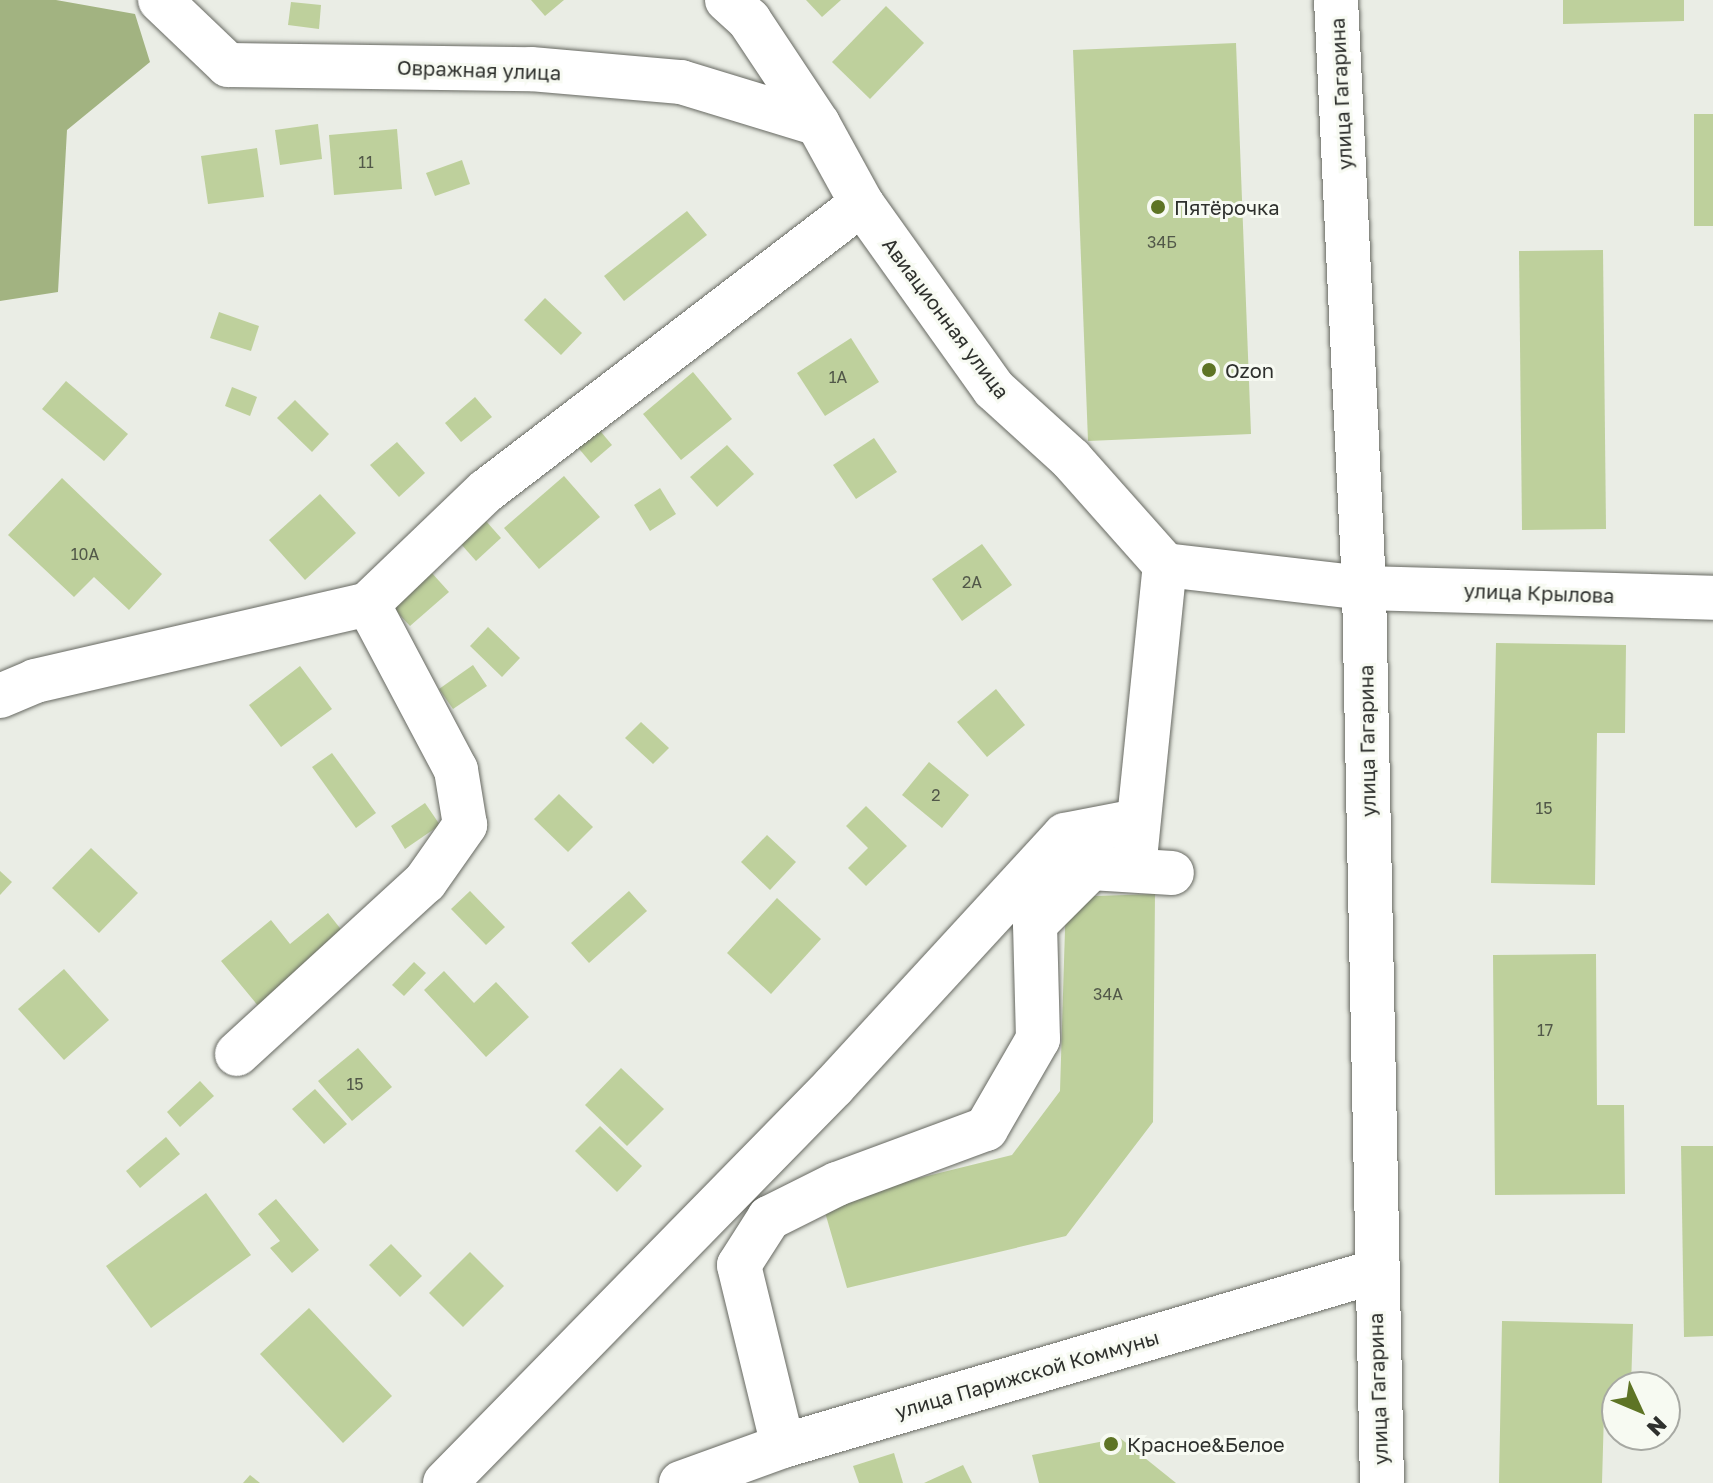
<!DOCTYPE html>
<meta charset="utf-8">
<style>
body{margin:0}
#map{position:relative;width:1713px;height:1483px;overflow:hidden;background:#eaede5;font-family:"Golos Text",sans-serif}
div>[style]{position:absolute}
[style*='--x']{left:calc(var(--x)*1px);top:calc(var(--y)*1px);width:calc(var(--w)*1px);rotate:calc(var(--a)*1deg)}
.water>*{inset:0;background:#a2b381}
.building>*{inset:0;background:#bed09c}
.roads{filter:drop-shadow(0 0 2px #676962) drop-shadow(0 0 2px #676962)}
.minor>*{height:44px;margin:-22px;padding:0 22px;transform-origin:22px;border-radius:22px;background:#fff}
.major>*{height:44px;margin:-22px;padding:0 22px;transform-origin:22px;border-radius:22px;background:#fff}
.dots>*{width:22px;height:22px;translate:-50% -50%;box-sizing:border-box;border:4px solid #f7faf2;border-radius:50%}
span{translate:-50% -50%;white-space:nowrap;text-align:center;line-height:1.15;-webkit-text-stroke:6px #f7faf2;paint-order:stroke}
.number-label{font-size:16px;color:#525849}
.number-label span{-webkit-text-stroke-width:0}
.street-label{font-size:20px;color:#2e302d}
.poi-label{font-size:20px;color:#2e302d}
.left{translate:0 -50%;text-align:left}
.north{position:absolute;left:1601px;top:1371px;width:80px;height:80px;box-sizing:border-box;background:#f7faf2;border:2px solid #a7a9a3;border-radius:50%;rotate:134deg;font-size:22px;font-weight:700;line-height:32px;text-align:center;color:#2e302d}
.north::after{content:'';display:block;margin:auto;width:28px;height:36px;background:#5e7425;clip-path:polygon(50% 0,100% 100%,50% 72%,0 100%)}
</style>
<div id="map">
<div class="water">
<div style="clip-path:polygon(0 0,56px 0,135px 14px,150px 62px,67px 130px,58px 292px,0 301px)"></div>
</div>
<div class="building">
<div style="clip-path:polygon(531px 0,564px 0,545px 16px)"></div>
<div style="clip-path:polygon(806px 0,841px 0,822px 17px)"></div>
<div style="clip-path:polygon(1563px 0,1684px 0,1684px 21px,1563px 24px)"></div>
<div style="clip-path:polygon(291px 2px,321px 5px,319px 29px,288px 25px)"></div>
<div style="clip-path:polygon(886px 6px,924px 43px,870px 99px,832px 62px)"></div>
<div style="clip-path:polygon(1236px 43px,1251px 434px,1088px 441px,1073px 50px)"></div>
<div style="clip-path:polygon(1694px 114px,1713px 114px,1713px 226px,1694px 226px)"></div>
<div style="clip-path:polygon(318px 124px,322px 159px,280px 165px,275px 130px)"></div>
<div style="clip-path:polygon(397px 129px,402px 189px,334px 195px,329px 135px)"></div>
<div style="clip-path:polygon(257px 148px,264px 197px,208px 204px,201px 156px)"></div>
<div style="clip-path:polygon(462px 160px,470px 184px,435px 196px,426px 173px)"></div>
<div style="clip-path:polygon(687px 211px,707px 235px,624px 301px,604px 276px)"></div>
<div style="clip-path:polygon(1603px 250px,1606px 529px,1522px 530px,1519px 251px)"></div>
<div style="clip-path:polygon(545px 298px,582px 333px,561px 355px,524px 320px)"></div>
<div style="clip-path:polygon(219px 312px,259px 326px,251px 351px,210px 338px)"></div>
<div style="clip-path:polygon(851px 338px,879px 382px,825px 416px,797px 373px)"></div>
<div style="clip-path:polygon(693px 372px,732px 419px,681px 460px,643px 414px)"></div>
<div style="clip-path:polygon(66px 381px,128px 434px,104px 461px,42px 409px)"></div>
<div style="clip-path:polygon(232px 387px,257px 397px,250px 416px,225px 406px)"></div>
<div style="clip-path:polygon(475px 397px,492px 417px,461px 442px,445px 423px)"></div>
<div style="clip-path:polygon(295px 400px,329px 434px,312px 452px,277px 418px)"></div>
<div style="clip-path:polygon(591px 420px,612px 445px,591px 463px,570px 438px)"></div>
<div style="clip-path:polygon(874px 438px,897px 472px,856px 499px,833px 465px)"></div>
<div style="clip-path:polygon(397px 442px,425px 473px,399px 497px,370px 465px)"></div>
<div style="clip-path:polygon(727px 445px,754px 474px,717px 507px,690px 477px)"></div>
<div style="clip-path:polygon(564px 476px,600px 517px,539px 569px,504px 528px)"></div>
<div style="clip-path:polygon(62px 478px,162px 574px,129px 610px,94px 577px,74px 597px,8px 535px)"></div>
<div style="clip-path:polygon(660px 488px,676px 514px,650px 531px,634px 505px)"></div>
<div style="clip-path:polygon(320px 494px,356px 533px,305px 580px,269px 540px)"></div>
<div style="clip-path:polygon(478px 512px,501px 538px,476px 561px,453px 535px)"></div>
<div style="clip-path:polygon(982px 544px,1012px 585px,962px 621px,932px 579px)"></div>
<div style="clip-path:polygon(431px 572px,449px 592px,410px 626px,392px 607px)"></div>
<div style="clip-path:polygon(488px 627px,520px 658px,502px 677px,470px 646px)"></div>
<div style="clip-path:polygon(1496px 643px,1626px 645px,1625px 733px,1597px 733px,1595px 885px,1491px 883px)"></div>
<div style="clip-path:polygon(473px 665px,487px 686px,453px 709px,439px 689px)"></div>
<div style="clip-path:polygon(300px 666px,332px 709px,281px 747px,249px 705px)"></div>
<div style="clip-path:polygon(996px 689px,1025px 725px,987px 757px,957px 722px)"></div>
<div style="clip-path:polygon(641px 722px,669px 748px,653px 764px,625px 738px)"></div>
<div style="clip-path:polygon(332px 753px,376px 813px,356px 828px,312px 767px)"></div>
<div style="clip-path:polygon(929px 762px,969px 795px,942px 828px,902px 795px)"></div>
<div style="clip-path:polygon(559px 794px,593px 827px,568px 852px,534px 819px)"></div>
<div style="clip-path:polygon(425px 803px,440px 825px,405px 849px,391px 826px)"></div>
<div style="clip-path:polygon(866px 806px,907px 846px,866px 886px,848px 868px,868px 848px,846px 826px)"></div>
<div style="clip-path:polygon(767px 835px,796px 862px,770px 890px,741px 862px)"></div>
<div style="clip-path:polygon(91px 848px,138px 893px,99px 933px,52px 888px)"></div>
<div style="clip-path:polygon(0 871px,12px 882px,0 895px)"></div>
<div style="clip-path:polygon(470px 891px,505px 927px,486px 945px,451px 909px)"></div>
<div style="clip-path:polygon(629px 891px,647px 911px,589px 963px,571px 943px)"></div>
<div style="clip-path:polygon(1155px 894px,1153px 1122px,1066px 1236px,847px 1288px,822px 1202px,1012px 1155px,1060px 1091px,1066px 897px)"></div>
<div style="clip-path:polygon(777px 898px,821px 939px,771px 994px,727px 953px)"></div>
<div style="clip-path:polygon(328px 913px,351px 942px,264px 1013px,221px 961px,271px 920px,290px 944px)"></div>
<div style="clip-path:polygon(1596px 954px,1597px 1105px,1624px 1105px,1625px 1194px,1495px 1195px,1493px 955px)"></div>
<div style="clip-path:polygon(414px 962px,426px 973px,404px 996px,392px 985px)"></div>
<div style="clip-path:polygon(64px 969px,109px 1020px,64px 1060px,18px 1009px)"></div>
<div style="clip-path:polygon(444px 971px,474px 1003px,496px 982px,529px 1017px,486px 1057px,424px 990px)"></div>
<div style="clip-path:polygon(358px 1048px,392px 1087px,352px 1121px,318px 1081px)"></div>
<div style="clip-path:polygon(621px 1068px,664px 1109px,627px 1146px,585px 1105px)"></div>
<div style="clip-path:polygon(200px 1081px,214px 1096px,180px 1127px,167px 1112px)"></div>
<div style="clip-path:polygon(315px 1089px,347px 1124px,324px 1144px,292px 1109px)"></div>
<div style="clip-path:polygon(600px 1126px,642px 1166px,617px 1192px,575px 1151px)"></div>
<div style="clip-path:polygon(166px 1137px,180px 1154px,140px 1188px,126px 1171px)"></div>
<div style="clip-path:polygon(1681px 1146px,1713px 1146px,1713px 1336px,1684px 1337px)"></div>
<div style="clip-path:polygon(206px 1193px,251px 1255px,151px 1328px,106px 1266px)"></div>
<div style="clip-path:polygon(276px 1199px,319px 1250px,292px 1273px,270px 1248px,280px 1241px,258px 1214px)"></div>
<div style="clip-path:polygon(391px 1244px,422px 1276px,400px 1297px,369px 1265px)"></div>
<div style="clip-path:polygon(470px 1252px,504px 1286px,463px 1327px,429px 1293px)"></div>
<div style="clip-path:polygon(309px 1308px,392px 1396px,343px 1443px,260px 1354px)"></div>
<div style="clip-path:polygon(1502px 1321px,1633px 1324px,1631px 1387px,1617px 1387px,1617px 1412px,1604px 1412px,1602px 1483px,1499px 1483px)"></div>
<div style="clip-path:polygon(1120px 1438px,1176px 1483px,1039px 1483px,1032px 1455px)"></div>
<div style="clip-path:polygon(894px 1453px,903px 1483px,859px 1483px,853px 1466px)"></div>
<div style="clip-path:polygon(963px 1465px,972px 1483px,924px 1483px)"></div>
<div style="clip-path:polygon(250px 1475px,260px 1483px,243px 1483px)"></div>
</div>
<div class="roads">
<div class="minor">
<div style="--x:160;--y:0;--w:94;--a:43.7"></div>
<div style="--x:228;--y:65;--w:303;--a:0.8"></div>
<div style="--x:531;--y:69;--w:151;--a:5"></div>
<div style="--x:681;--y:82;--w:143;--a:17"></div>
<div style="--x:727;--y:0;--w:30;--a:42"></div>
<div style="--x:749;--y:20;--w:125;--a:56.4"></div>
<div style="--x:818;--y:124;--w:91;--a:61.2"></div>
<div style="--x:862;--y:204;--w:227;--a:54.5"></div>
<div style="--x:994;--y:389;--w:104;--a:42.3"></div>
<div style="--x:1071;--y:459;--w:142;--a:48.4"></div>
<div style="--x:1165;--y:565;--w:200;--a:6.6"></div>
<div style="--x:1364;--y:588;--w:349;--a:1.6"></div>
<div style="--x:0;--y:696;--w:38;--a:-23"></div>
<div style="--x:35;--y:681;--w:342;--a:-13"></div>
<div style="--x:368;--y:604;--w:163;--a:-43.8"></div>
<div style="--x:486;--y:491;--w:473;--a:-37.4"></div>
<div style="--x:1136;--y:849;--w:285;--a:-84.2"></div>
<div style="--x:237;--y:1054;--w:255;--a:-42.5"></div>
<div style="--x:425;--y:882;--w:70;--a:-54.9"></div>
<div style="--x:465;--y:825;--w:56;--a:-99.3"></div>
<div style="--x:456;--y:770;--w:188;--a:-117.9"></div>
<div style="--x:783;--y:1446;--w:186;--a:-103.7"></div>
<div style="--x:739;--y:1265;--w:56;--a:-57.4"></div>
<div style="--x:769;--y:1218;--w:76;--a:-26.6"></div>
<div style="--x:837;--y:1184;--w:159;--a:-20.3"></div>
<div style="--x:986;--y:1129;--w:104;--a:-60"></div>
<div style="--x:1038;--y:1039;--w:115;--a:-91.5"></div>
<div style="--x:1035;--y:924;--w:79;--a:-45"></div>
<div style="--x:1091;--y:868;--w:81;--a:3.5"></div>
<div style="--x:445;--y:1483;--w:556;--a:-45.58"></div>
<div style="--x:834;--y:1086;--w:341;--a:-47.4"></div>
<div style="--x:1065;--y:835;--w:73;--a:-11"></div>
<div style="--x:681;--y:1483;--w:109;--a:-19.9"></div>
<div style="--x:783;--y:1446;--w:616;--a:-16.41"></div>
</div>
<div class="major">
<div style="--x:1336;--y:0;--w:589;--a:87.27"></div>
<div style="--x:1364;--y:588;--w:895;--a:88.85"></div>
</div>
</div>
<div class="dots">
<div style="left:1158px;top:207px;background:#5e7425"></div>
<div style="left:1209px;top:370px;background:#5e7425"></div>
<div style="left:1111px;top:1444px;background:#5e7425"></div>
</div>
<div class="number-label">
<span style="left:366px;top:162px">11</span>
<span style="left:1162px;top:242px">34Б</span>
<span style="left:838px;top:377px">1А</span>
<span style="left:85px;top:554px">10А</span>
<span style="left:972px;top:582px">2А</span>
<span style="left:936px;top:795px">2</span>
<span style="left:1544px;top:808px">15</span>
<span style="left:1108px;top:994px">34А</span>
<span style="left:1545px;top:1030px">17</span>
<span style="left:355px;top:1084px">15</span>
</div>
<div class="street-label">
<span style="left:479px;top:70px;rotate:2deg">Овражная улица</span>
<span style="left:1341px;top:94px;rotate:-93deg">улица Гагарина</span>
<span style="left:946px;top:318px;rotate:53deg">Авиационная улица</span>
<span style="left:1539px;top:593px;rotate:2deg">улица Крылова</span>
<span style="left:1367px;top:741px;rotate:-91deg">улица Гагарина</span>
<span style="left:1027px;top:1374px;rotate:-16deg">улица Парижской Коммуны</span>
<span style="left:1378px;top:1389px;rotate:-92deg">улица Гагарина</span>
</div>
<div class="poi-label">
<span class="left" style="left:1174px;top:207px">Пятёрочка</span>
<span class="left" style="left:1225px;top:370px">Ozon</span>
<span class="left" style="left:1127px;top:1444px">Красное&amp;Белое</span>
</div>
<div class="north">N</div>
</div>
